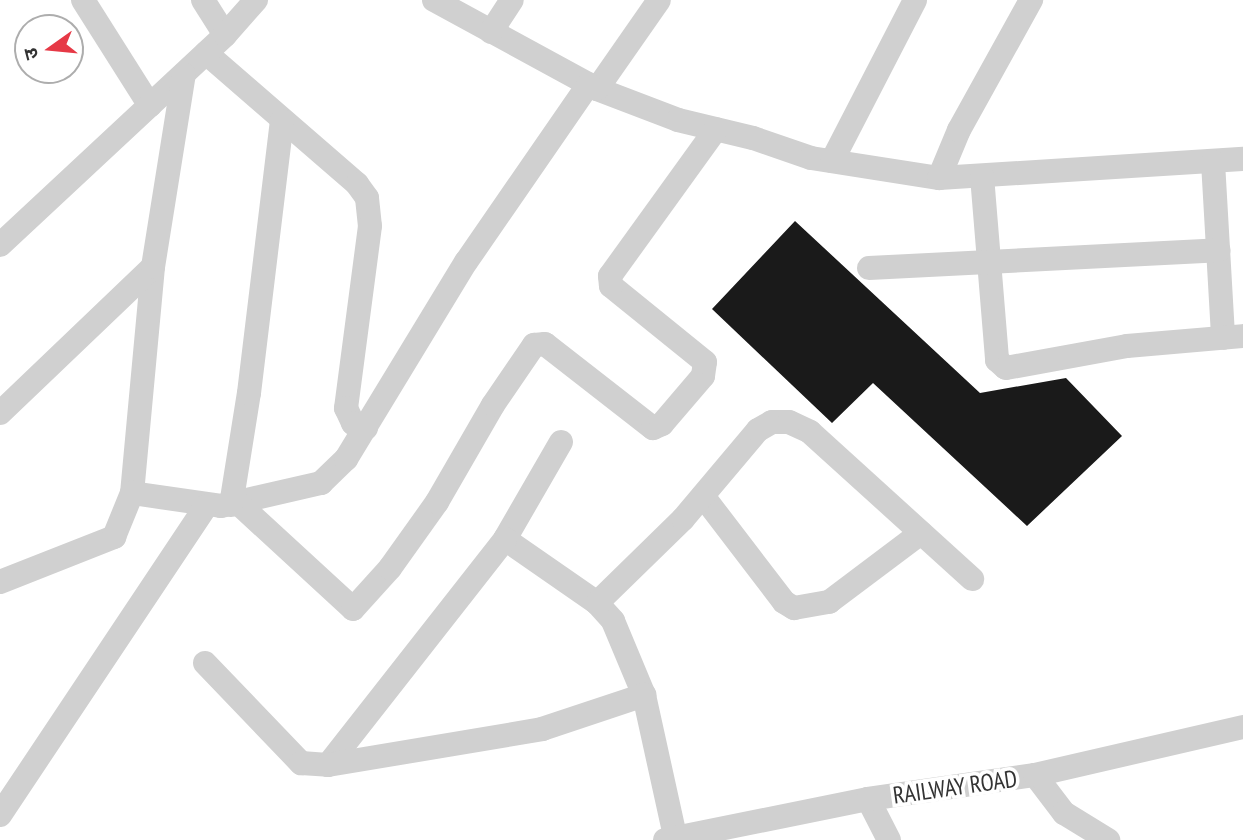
<!DOCTYPE html>
<meta charset="utf-8">
<style>
body{margin:0}
#map{position:relative;width:1243px;height:840px;overflow:hidden;background:#fff;font-family:"PT Sans Narrow","Noto Sans Devanagari",sans-serif}
div>[style]{position:absolute}
[style*='--x']{left:calc(var(--x)*1px);top:calc(var(--y)*1px);width:calc(var(--w)*1px);rotate:calc(var(--a)*1deg)}
.building>*{inset:0;background:#1a1a1a}
.minor>*{height:24px;margin:-12px;padding:0 12px;transform-origin:12px;border-radius:12px;background:#d0d0d0}
span{translate:-50% -50%;white-space:nowrap;text-align:center;line-height:1.15;-webkit-text-stroke:7px #fff;paint-order:stroke}
.street-label{font-size:24px;color:#333}
.north{position:absolute;left:14px;top:14px;width:70px;height:70px;box-sizing:border-box;background:#fff;border:2px solid #adadad;border-radius:50%;rotate:255deg;font-size:19px;font-weight:700;line-height:28px;text-align:center;color:#333}
.north::after{content:'';display:block;margin:auto;width:24px;height:32px;background:#e63946;clip-path:polygon(50% 0,100% 100%,50% 72%,0 100%)}
</style>
<div id="map">
<div class="building">
<div style="clip-path:polygon(795px 221px,980px 393px,1066px 378px,1122px 436px,1027px 526px,873px 383px,832px 423px,712px 309px)"></div>
</div>
<div class="minor">
<div style="--x:83;--y:0;--w:125;--a:57.7"></div>
<div style="--x:203;--y:0;--w:41;--a:57.8"></div>
<div style="--x:434;--y:0;--w:186;--a:28.6"></div>
<div style="--x:597;--y:89;--w:87;--a:20.9"></div>
<div style="--x:678;--y:120;--w:77;--a:13.5"></div>
<div style="--x:753;--y:138;--w:61;--a:19"></div>
<div style="--x:811;--y:158;--w:130;--a:8.9"></div>
<div style="--x:939;--y:178;--w:305;--a:-3.6"></div>
<div style="--x:491;--y:32;--w:38;--a:-57"></div>
<div style="--x:206;--y:53;--w:200;--a:40.9"></div>
<div style="--x:357;--y:184;--w:17;--a:54"></div>
<div style="--x:367;--y:198;--w:28;--a:84"></div>
<div style="--x:370;--y:226;--w:184;--a:97.5"></div>
<div style="--x:346;--y:408;--w:17;--a:65"></div>
<div style="--x:353;--y:423;--w:14;--a:21"></div>
<div style="--x:597;--y:89;--w:108;--a:-55.1"></div>
<div style="--x:832;--y:161;--w:181;--a:-62.7"></div>
<div style="--x:1213;--y:162;--w:176;--a:86.7"></div>
<div style="--x:982;--y:176;--w:185;--a:85.3"></div>
<div style="--x:997;--y:360;--w:12;--a:42"></div>
<div style="--x:1006;--y:368;--w:123;--a:-10.3"></div>
<div style="--x:1127;--y:346;--w:116;--a:-4.9"></div>
<div style="--x:939;--y:178;--w:52;--a:-67.4"></div>
<div style="--x:959;--y:130;--w:149;--a:-61"></div>
<div style="--x:0;--y:245;--w:308;--a:-43"></div>
<div style="--x:225;--y:35;--w:47;--a:-48.5"></div>
<div style="--x:153;--y:267;--w:227;--a:95.3"></div>
<div style="--x:132;--y:493;--w:90;--a:8.3"></div>
<div style="--x:221;--y:506;--w:103;--a:-13"></div>
<div style="--x:321;--y:483;--w:35;--a:-44"></div>
<div style="--x:346;--y:459;--w:231;--a:-58.7"></div>
<div style="--x:466;--y:262;--w:216;--a:-55.4"></div>
<div style="--x:869;--y:268;--w:350;--a:-2.9"></div>
<div style="--x:0;--y:413;--w:211;--a:-43.7"></div>
<div style="--x:153;--y:267;--w:195;--a:-80.9"></div>
<div style="--x:561;--y:442;--w:112;--a:120"></div>
<div style="--x:505;--y:539;--w:112;--a:34.8"></div>
<div style="--x:597;--y:603;--w:24;--a:48"></div>
<div style="--x:613;--y:621;--w:80;--a:67.3"></div>
<div style="--x:644;--y:695;--w:148;--a:77.6"></div>
<div style="--x:703;--y:496;--w:133;--a:52.6"></div>
<div style="--x:784;--y:602;--w:12;--a:31"></div>
<div style="--x:794;--y:608;--w:36;--a:-10"></div>
<div style="--x:829;--y:602;--w:115;--a:-36.9"></div>
<div style="--x:239;--y:504;--w:155;--a:42.6"></div>
<div style="--x:353;--y:609;--w:55;--a:-47.9"></div>
<div style="--x:390;--y:568;--w:81;--a:-54.5"></div>
<div style="--x:437;--y:502;--w:112;--a:-60"></div>
<div style="--x:493;--y:405;--w:73;--a:-55.7"></div>
<div style="--x:534;--y:345;--w:11;--a:-5"></div>
<div style="--x:545;--y:344;--w:137;--a:37.9"></div>
<div style="--x:653;--y:428;--w:10;--a:-24"></div>
<div style="--x:662;--y:424;--w:63;--a:-49.5"></div>
<div style="--x:703;--y:376;--w:14;--a:-82"></div>
<div style="--x:705;--y:362;--w:121;--a:-141"></div>
<div style="--x:611;--y:286;--w:10;--a:-96"></div>
<div style="--x:610;--y:276;--w:181;--a:-54.2"></div>
<div style="--x:231;--y:505;--w:113;--a:-80.9"></div>
<div style="--x:249;--y:393;--w:274;--a:-83.1"></div>
<div style="--x:0;--y:582;--w:123;--a:-21.5"></div>
<div style="--x:114;--y:537;--w:48;--a:-67.8"></div>
<div style="--x:597;--y:603;--w:120;--a:-44.3"></div>
<div style="--x:683;--y:519;--w:116;--a:-49.9"></div>
<div style="--x:758;--y:430;--w:16;--a:-30"></div>
<div style="--x:772;--y:422;--w:17;--a:0"></div>
<div style="--x:789;--y:422;--w:23;--a:25"></div>
<div style="--x:810;--y:432;--w:219;--a:42.2"></div>
<div style="--x:205;--y:663;--w:139;--a:46.2"></div>
<div style="--x:301;--y:763;--w:27;--a:4"></div>
<div style="--x:328;--y:765;--w:287;--a:-51.9"></div>
<div style="--x:328;--y:765;--w:217;--a:-9.5"></div>
<div style="--x:542;--y:729;--w:108;--a:-18.4"></div>
<div style="--x:1035;--y:775;--w:48;--a:52.7"></div>
<div style="--x:1064;--y:813;--w:52;--a:31.5"></div>
<div style="--x:868;--y:799;--w:46;--a:62.9"></div>
<div style="--x:0;--y:815;--w:371;--a:-56.3"></div>
<div style="--x:665;--y:840;--w:207;--a:-11.4"></div>
<div style="--x:868;--y:799;--w:169;--a:-8.2"></div>
<div style="--x:1035;--y:775;--w:213;--a:-13"></div>
</div>
<div class="street-label">
<span style="left:955px;top:787px;rotate:-8deg">RAILWAY ROAD</span>
</div>
<div class="north">उ</div>
</div>
